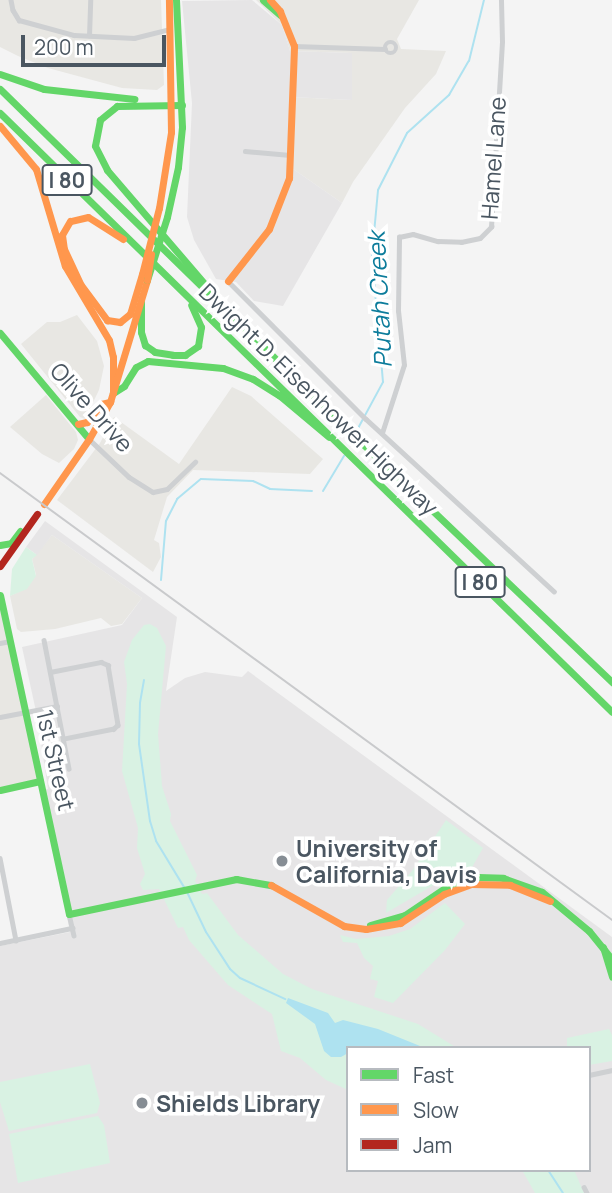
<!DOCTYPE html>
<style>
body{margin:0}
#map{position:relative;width:612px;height:1193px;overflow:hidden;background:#f4f4f4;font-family:Manrope,sans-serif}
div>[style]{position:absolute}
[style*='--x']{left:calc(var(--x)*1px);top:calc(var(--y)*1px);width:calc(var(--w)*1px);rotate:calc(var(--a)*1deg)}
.commercial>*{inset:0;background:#e8e7e3}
.education>*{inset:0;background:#e6e5e6}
.green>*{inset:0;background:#d9f2e3}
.water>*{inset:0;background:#aee2f0}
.stream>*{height:2px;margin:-1px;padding:0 1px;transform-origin:1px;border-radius:1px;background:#aee2f0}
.street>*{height:4.5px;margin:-2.25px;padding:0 2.25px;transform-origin:2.25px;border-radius:2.25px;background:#ced0d2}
.street>.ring{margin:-2.25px;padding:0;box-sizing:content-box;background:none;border:4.5px solid #ced0d2;border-radius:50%}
.fast>*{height:7px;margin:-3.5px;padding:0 3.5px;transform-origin:3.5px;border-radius:3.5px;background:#63d668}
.slow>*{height:7px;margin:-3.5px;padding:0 3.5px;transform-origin:3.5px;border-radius:3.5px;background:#ff974d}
.jam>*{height:7px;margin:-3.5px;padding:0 3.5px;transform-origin:3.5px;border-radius:3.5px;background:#b3261e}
.rail>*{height:2px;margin:-1px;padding:0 1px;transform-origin:1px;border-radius:1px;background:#c9cacc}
.fast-bridge>*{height:7px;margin:-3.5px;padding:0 3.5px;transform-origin:3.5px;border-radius:3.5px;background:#63d668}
.slow-bridge>*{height:7px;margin:-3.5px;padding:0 3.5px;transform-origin:3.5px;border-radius:3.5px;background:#ff974d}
.dots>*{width:19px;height:19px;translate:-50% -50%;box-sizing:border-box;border:4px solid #fff;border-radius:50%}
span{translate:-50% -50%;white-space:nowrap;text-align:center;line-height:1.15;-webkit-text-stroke:7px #fff;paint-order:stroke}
.shield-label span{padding:2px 5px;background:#fff;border:2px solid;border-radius:5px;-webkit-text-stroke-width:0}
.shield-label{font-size:21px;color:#4a5661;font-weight:700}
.street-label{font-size:23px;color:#4a5661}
.poi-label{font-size:23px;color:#4a5661;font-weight:700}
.left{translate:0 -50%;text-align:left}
.water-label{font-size:24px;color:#0c7c9b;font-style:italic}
.legend{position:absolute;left:346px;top:1046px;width:245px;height:126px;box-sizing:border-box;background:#fff;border:2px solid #b7bbc0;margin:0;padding:9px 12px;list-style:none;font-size:21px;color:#4a5661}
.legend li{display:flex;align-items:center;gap:14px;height:35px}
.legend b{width:35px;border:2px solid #b7bbc0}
.scale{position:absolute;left:21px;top:35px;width:145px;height:32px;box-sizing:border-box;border:4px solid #4a5661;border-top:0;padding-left:9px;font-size:21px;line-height:24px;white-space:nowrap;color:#4a5661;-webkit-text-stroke:5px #fff;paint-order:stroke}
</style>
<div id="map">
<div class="commercial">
<div style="clip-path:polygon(0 0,161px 0,164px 85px,157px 90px,122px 88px,48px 68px,18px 56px,0 47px)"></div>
<div style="clip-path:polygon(256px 0,419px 0,397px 39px,401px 49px,446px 51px,436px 74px,405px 108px,353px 182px,342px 203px,286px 164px,290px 97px,352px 100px,352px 53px,290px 51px,282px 25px)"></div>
<div style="clip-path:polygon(77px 315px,97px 341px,104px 366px,99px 390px,85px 419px,80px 417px,21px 344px,47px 322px,60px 322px)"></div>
<div style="clip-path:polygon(232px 387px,251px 396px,323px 459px,310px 474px,193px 470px,167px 497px,154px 540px,159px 543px,161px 557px,153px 572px,57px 500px,100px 443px,114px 417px,179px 464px)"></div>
<div style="clip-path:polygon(46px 395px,76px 432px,78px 440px,74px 449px,59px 463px,42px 454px,10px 427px)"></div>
<div style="clip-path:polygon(52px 535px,142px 598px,122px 624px,111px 626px,101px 618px,55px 629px,21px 632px,17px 629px,10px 596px,27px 588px,36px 575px,32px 559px)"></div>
<div style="clip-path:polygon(0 598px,40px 781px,0 789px)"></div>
</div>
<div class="education">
<div style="clip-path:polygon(252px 0,282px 25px,290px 51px,352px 53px,352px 100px,291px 97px,286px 164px,342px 203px,283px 306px,254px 301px,236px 282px,216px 279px,194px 240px,187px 217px,192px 103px,182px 1px)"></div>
<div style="clip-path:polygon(evenodd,45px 521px,177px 617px,166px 691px,185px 678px,205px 672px,242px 677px,248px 671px,612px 937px,612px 1193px,0 1193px,0 946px,70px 932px,42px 790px,48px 789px,37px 716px,22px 647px,122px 625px,142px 598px,52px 535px,37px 555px,26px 547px,45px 521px,348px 1048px,589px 1048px,589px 1170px,348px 1170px,348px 1048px)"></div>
</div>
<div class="green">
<div style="clip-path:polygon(26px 547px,37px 555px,32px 559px,36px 576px,27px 589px,10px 596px,12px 569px)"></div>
<div style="clip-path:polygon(150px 624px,157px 628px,166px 646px,158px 734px,162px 786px,171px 814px,170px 821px,197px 875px,195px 881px,202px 894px,207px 893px,238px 935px,283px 974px,312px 989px,418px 1024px,457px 1048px,348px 1048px,348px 1090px,326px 1080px,300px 1058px,281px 1051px,272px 1014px,228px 985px,189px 940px,183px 927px,178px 928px,159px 889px,143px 890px,140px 884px,145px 874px,137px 848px,138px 828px,122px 771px,127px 684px,124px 662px,132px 640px,144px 625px)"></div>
<div style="clip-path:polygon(446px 820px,483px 848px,471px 869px,449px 876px,386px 913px,387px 900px,412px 871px)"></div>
<div style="clip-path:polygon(445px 903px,465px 924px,445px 950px,393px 1003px,374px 997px,378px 981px,370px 979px,373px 966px,364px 958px,357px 943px,343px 942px,340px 935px,356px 939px,389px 936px,410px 929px)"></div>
<div style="clip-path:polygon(609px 1029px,612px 1035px,612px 1061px,589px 1065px,589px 1048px,567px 1048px,567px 1038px)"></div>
<div style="clip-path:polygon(90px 1064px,100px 1103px,97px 1113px,9px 1131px,0 1102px,0 1082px)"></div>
<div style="clip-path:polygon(98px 1116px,104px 1125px,110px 1163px,18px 1183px,9px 1134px)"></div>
<div style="clip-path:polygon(522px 1170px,574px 1170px,584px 1193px,535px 1193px)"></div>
</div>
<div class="water">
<div style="clip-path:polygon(288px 998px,328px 1013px,335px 1023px,343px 1020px,378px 1029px,425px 1048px,348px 1048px,348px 1053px,341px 1057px,331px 1057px,324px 1051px,315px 1024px,286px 1003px)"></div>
</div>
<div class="stream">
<div style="--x:356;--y:432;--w:57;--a:-61.6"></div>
<div style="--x:383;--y:382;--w:127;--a:-95"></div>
<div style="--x:372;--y:255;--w:65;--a:-84.7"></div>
<div style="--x:378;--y:190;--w:64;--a:-63"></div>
<div style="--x:407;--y:133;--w:57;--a:-42.1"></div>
<div style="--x:449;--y:95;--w:39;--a:-60"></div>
<div style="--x:469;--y:61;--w:63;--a:-76.2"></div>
<div style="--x:323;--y:491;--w:41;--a:-59"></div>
<div style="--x:161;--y:580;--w:59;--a:-85.2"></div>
<div style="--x:166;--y:521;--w:25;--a:-63"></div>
<div style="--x:177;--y:499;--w:31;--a:-40"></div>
<div style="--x:201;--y:479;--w:52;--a:2.2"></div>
<div style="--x:253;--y:481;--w:19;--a:25"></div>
<div style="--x:270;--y:489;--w:42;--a:2.7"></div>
<div style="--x:144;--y:680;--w:23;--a:100"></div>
<div style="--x:140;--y:703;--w:41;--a:91.4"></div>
<div style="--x:139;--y:744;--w:78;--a:81.9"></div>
<div style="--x:150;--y:821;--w:21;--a:73"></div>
<div style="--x:156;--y:841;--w:54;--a:58.7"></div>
<div style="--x:187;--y:892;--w:44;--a:64.6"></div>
<div style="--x:206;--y:932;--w:44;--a:57"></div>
<div style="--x:230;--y:969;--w:13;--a:42"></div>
<div style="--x:240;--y:978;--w:50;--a:25"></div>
<div style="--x:548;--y:1170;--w:27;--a:57"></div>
</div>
<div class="street">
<div style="--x:11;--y:0;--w:10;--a:79"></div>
<div style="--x:13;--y:10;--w:12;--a:59"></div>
<div style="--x:19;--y:20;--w:57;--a:15.3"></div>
<div style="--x:74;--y:35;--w:60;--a:2.9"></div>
<div style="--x:134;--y:38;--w:37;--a:-14"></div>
<div style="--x:89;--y:36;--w:36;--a:-88"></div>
<div class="ring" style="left:385px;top:42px;width:7.5px;height:7.5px"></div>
<div style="--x:294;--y:46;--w:91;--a:1.9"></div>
<div style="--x:245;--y:151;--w:45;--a:5.1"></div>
<div style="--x:228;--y:281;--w:195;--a:45"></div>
<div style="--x:366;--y:419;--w:255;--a:42.5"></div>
<div style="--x:382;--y:433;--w:71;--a:-72.1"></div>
<div style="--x:404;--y:365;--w:54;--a:-96.3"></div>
<div style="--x:398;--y:311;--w:74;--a:-89.2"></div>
<div style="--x:399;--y:237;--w:14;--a:-12"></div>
<div style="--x:413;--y:234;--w:26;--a:16"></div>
<div style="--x:438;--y:241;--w:23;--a:2"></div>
<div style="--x:461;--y:242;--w:19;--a:-12"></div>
<div style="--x:480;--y:238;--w:16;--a:-45"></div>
<div style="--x:491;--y:227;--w:185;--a:-86.6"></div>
<div style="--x:502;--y:42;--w:42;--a:-91.4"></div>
<div style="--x:89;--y:439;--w:55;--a:43.5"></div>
<div style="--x:129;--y:477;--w:28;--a:32"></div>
<div style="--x:153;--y:492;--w:14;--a:-12"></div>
<div style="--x:167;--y:489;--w:39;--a:-44"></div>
<div style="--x:44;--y:640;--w:131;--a:79"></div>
<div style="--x:0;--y:643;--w:10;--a:-11"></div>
<div style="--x:50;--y:672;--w:52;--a:-11.1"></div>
<div style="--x:101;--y:662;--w:8;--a:23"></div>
<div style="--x:108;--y:665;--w:61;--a:80.5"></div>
<div style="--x:118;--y:725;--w:6;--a:135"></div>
<div style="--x:114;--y:729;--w:51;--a:168.7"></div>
<div style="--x:0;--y:717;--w:58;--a:-10.9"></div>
<div style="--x:0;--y:858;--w:84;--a:79"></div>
<div style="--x:69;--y:914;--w:22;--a:77"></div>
<div style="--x:0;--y:943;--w:74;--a:-11.8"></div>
<div style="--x:589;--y:1075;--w:24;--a:-12"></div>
<div style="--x:584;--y:1187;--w:7;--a:63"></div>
</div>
<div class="fast">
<div style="--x:263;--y:0;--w:23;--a:41"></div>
<div style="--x:0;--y:74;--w:46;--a:18.8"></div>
<div style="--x:44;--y:89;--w:91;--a:6.3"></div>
<div style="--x:0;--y:89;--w:482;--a:44.4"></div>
<div style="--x:344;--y:426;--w:371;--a:43.7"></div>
<div style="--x:182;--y:105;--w:65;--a:179.1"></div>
<div style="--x:117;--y:106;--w:22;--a:141"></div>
<div style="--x:100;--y:120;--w:26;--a:101"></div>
<div style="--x:95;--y:146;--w:27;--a:63"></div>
<div style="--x:107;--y:170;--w:166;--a:49.4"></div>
<div style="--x:0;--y:113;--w:856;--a:44.38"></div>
<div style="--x:167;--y:217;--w:51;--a:-77.6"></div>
<div style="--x:178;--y:167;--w:40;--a:-84.3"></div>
<div style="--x:182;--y:127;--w:127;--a:-92.7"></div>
<div style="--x:141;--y:302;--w:30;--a:90"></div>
<div style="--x:141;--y:332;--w:14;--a:73"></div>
<div style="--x:145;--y:345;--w:12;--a:35"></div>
<div style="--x:155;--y:352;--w:18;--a:9"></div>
<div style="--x:173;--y:355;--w:12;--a:0"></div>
<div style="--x:185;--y:355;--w:16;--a:-35"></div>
<div style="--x:198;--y:346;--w:19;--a:-81"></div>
<div style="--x:201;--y:327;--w:24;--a:-114"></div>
<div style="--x:0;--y:333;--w:138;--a:50"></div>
<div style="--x:113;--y:393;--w:13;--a:-32"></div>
<div style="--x:124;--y:386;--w:22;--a:-58"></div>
<div style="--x:136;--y:367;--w:13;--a:-27"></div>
<div style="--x:148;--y:361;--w:75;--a:5.3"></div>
<div style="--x:223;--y:368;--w:32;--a:20"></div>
<div style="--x:253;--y:379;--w:31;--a:32"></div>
<div style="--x:279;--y:395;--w:65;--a:40"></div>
<div style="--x:0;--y:545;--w:11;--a:-10"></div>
<div style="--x:11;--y:543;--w:15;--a:-53"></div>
<div style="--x:0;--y:595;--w:326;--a:77.8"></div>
<div style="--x:69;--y:914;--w:171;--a:-11.8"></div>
<div style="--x:236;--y:879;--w:36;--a:10"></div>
<div style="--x:0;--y:790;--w:41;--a:-12.7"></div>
<div style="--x:370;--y:925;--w:36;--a:-16"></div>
<div style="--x:405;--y:915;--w:55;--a:-34"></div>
<div style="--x:451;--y:884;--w:28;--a:-15"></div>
<div style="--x:478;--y:877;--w:25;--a:2"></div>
<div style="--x:503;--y:878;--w:41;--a:19.7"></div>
<div style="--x:542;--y:892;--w:61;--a:39.7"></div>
<div style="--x:589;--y:931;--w:36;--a:51"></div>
<div style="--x:603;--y:947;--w:31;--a:73"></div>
</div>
<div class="slow">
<div style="--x:0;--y:126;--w:56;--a:50.1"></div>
<div style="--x:36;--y:169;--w:101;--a:73.4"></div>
<div style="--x:65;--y:266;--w:86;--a:59.3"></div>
<div style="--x:109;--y:340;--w:17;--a:77"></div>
<div style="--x:113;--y:357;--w:36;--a:90"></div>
<div style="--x:159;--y:208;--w:77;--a:-81"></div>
<div style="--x:171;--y:132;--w:132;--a:-90.9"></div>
<div style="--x:123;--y:239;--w:41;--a:-147.8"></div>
<div style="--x:88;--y:217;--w:18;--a:167"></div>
<div style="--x:70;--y:221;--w:16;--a:120"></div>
<div style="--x:62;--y:235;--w:14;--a:82"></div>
<div style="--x:64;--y:249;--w:40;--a:65"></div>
<div style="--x:81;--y:285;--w:44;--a:53.4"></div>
<div style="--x:107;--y:320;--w:13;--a:9"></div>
<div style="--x:120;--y:322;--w:13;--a:-39"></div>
<div style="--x:130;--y:314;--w:42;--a:-73.3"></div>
<div style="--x:228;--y:281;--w:66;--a:-51.7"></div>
<div style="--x:269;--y:229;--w:55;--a:-68.6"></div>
<div style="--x:289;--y:178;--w:132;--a:-87.8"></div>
<div style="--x:294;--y:46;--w:38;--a:-112"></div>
<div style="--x:280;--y:11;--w:15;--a:-132"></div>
<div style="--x:78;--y:424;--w:9;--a:-13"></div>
<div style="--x:87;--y:422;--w:23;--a:-52"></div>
<div style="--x:101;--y:404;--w:9;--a:-13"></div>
<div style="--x:44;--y:504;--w:79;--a:-55.3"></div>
<div style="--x:89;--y:439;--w:43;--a:-60.4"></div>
<div style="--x:110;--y:402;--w:127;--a:-73.1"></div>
<div style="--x:271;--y:885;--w:84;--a:29.3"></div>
<div style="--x:344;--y:926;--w:22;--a:8"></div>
<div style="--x:366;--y:929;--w:35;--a:-10"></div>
<div style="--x:400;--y:923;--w:53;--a:-33.4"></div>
<div style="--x:444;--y:894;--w:29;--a:-20"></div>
<div style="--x:471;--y:884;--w:39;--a:1"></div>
<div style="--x:510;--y:885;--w:43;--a:21.8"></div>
</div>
<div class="jam">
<div style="--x:0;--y:566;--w:64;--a:-54.6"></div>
</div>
<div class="rail">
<div style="--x:0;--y:473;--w:758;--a:36.14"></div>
</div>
<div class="fast-bridge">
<div style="--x:147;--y:280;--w:66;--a:-72.4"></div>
</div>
<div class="slow-bridge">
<div style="--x:142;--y:274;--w:68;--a:-75.6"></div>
<div style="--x:147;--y:280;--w:26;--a:-81"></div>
</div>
<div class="dots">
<div style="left:282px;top:861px;background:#868d94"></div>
<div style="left:142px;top:1103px;background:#868d94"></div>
</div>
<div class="shield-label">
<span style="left:67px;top:180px">I 80</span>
<span style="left:480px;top:582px">I 80</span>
</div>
<div class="street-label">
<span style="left:493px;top:158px;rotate:-86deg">Hamel Lane</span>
<span style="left:319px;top:399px;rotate:44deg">Dwight D. Eisenhower Highway</span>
<span style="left:92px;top:407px;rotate:48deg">Olive Drive</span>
<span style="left:56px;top:760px;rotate:77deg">1st Street</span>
</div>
<div class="poi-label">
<span class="left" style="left:296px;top:861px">University of<br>California, Davis</span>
<span class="left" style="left:156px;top:1103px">Shields Library</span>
</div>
<div class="water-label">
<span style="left:379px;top:300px;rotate:-93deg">Putah Creek</span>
</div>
<ul class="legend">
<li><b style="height:9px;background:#63d668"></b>Fast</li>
<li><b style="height:9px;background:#ff974d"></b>Slow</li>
<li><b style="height:9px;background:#b3261e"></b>Jam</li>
</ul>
<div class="scale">200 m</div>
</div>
